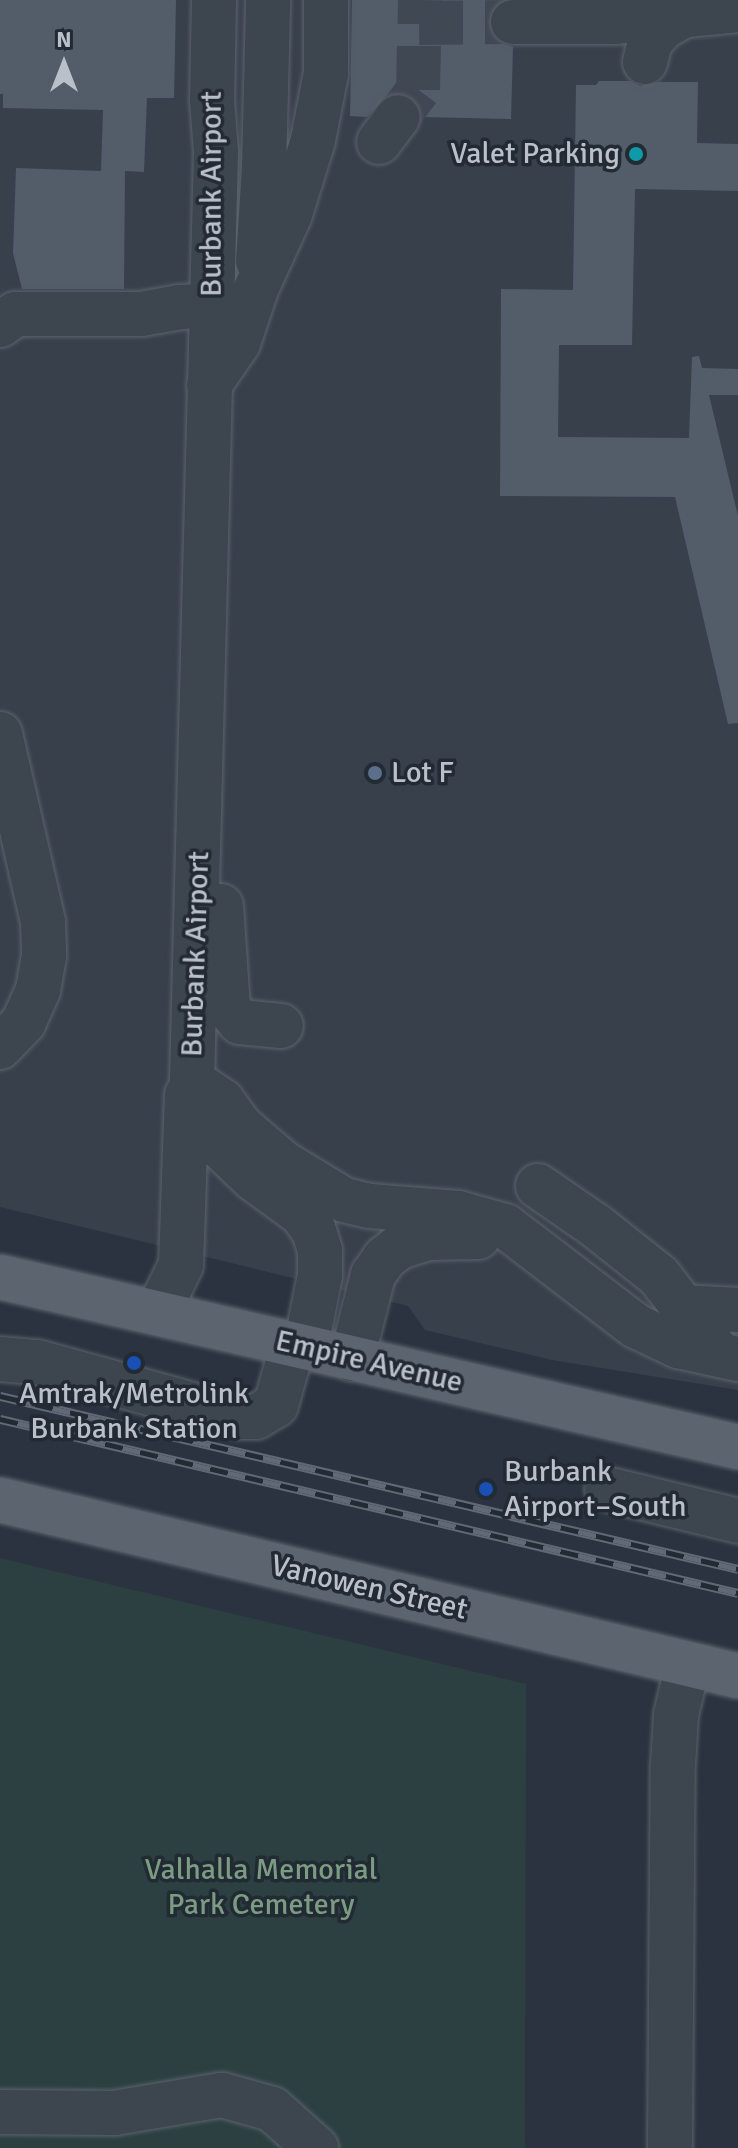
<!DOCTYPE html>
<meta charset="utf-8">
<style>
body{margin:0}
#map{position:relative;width:738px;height:2148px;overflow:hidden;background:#2a333f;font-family:Signika,sans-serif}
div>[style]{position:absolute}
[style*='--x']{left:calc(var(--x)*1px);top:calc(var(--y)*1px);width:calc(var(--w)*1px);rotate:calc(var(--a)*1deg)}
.airport>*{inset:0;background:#38404c}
.green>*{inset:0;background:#2c4041}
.building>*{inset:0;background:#535c69}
.minor-tunnel>*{height:44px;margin-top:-22px;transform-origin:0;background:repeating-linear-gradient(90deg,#404854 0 44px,transparent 0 66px)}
.roads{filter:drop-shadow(0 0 2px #5b636c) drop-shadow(0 0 2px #5b636c)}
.minor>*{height:44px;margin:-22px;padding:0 22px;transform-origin:22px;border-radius:22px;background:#3d454f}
.major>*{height:44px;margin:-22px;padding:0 22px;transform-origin:22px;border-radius:22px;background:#5c646f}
.rail>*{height:9px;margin-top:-4.5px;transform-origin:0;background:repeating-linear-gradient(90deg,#222a34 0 18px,#606975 0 36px);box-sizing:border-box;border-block:2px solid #606975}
.dots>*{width:22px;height:22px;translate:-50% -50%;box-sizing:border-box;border:4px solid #222a34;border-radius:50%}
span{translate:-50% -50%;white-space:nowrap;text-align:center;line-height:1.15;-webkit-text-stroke:7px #222a34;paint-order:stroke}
.poi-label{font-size:30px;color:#bac0c9}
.right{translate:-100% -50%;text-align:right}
.left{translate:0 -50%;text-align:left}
.street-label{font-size:30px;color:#bac0c9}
.park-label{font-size:30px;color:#7b9c82}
.north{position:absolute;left:24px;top:24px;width:80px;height:80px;-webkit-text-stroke:6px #222a34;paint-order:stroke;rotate:0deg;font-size:22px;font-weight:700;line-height:32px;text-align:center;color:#bac0c9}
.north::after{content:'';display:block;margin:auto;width:28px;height:36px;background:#bac0c9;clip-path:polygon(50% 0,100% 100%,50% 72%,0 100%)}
</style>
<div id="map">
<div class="airport">
<div style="clip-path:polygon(0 0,738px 0,738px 1390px,552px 1360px,425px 1330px,408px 1306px,0 1207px)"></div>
</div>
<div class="green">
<div style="clip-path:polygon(0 1558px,526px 1684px,525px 2148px,0 2148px)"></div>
</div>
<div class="building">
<div style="clip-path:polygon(0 0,176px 0,174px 98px,147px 98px,144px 172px,125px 171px,124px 289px,22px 289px,13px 253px,16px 168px,101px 171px,103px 110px,3px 108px,3px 94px,0 94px)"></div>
<div style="clip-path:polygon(352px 0,501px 0,492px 9px,488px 23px,491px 34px,500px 43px,513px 47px,511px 119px,423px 117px,414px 98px,400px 92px,388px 94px,367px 117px,350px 116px)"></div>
<div style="clip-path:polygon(599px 81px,630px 81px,640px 86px,659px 82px,698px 82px,697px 143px,738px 144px,738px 191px,635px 189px,632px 345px,559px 345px,558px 437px,689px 438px,692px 357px,699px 356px,702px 368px,738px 369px,738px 395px,709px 395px,738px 516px,738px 723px,728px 724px,675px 497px,500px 496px,501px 289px,573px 290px,576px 85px,596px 85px)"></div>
</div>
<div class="minor-tunnel">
<div style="--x:419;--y:23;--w:94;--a:-0.6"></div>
<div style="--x:398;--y:117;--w:34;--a:-53"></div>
<div style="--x:418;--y:90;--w:90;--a:-88.7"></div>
</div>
<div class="roads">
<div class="minor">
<div style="--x:214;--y:0;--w:100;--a:91.1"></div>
<div style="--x:212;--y:100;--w:52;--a:85.6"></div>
<div style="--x:216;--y:152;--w:929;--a:91.48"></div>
<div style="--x:192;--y:1081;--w:29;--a:84"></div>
<div style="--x:195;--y:1110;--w:30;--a:62"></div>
<div style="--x:209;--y:1136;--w:62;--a:43.7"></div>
<div style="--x:254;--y:1179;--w:59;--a:36.1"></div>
<div style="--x:302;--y:1214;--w:21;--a:55"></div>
<div style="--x:314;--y:1231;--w:21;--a:73"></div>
<div style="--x:320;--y:1251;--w:24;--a:90"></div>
<div style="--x:320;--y:1275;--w:72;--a:101.2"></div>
<div style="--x:513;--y:22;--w:101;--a:0"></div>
<div style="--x:614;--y:22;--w:125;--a:-5.5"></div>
<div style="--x:645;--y:62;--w:21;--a:-76"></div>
<div style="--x:650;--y:42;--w:20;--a:-49"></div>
<div style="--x:663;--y:27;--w:26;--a:-29"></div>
<div style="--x:379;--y:142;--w:31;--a:-53"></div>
<div style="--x:258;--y:261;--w:92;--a:-86.3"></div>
<div style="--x:264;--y:169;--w:169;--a:-88.6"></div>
<div style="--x:0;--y:325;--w:19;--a:-35"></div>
<div style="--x:16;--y:314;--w:125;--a:0"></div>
<div style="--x:141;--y:314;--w:39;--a:-10"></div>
<div style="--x:179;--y:307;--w:32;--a:-2"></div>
<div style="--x:209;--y:385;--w:51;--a:-55.4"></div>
<div style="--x:238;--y:343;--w:57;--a:-71.6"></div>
<div style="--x:256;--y:289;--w:82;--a:-65.6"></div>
<div style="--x:290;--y:214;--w:77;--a:-72.7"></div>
<div style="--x:313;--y:140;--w:68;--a:-79"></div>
<div style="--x:326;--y:73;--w:73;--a:-90"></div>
<div style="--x:0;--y:734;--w:193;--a:77.1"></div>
<div style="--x:43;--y:922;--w:34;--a:88"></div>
<div style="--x:44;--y:956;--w:35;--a:100"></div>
<div style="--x:38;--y:990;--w:35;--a:114"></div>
<div style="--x:24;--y:1022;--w:35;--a:134"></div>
<div style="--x:221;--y:906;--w:102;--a:86.1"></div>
<div style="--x:228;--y:1008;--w:18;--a:49"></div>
<div style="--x:240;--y:1022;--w:41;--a:5.6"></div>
<div style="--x:204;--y:1089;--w:22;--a:34"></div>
<div style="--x:222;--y:1101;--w:32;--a:54"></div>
<div style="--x:241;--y:1127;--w:55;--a:40.6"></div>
<div style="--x:283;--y:1163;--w:71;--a:31.2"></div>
<div style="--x:344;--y:1200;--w:26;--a:13"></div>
<div style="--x:369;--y:1206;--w:89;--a:4.5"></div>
<div style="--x:458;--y:1213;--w:49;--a:15.5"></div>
<div style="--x:505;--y:1226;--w:165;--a:37.4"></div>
<div style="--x:636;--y:1326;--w:47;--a:25.5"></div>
<div style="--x:678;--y:1346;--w:61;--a:12.2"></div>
<div style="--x:538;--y:1186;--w:70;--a:34.6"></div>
<div style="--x:596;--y:1226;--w:80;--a:38.4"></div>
<div style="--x:659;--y:1276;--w:98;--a:52.4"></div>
<div style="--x:682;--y:1307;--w:56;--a:3.1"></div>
<div style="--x:158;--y:1312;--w:52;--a:-63.9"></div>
<div style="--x:181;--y:1265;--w:170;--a:-88"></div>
<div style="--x:0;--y:1359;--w:37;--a:5"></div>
<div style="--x:37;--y:1362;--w:206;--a:15.4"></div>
<div style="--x:236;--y:1417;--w:20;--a:0"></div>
<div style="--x:256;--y:1417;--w:23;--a:-31"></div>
<div style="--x:276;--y:1405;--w:63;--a:-74.4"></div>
<div style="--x:352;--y:1359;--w:87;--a:-76"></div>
<div style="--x:373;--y:1275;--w:21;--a:-55"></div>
<div style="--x:385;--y:1258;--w:18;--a:-38"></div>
<div style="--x:399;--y:1247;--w:30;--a:-17"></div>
<div style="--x:428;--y:1238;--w:50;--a:-1.1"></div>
<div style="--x:607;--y:1489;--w:135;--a:13.7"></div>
<div style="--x:0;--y:2112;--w:114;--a:0.5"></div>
<div style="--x:114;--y:2113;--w:109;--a:-9.5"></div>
<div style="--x:222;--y:2095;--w:52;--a:15.6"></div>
<div style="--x:272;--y:2109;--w:59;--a:41.6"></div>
<div style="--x:670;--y:2148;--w:383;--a:-89.6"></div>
<div style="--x:673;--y:1765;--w:50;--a:-86.6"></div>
<div style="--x:676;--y:1715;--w:52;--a:-76.8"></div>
</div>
<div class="major">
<div style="--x:0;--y:1277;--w:757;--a:12.97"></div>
<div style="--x:0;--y:1500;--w:759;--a:13.41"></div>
</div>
</div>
<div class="rail">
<div style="--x:0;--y:1396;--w:758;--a:13.19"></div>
<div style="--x:0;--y:1419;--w:758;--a:13.27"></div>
</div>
<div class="dots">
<div style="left:636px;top:154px;background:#0f9aa8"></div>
<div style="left:375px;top:773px;background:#5c6f8a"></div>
<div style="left:134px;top:1363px;background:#1a4fb4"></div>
<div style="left:486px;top:1489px;background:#1a4fb4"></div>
</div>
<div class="poi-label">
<span class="right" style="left:620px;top:154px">Valet Parking</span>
<span class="left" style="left:391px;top:773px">Lot F</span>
<span style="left:134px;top:1411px">Amtrak/Metrolink<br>Burbank Station</span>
<span class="left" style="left:504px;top:1489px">Burbank<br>Airport–South</span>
</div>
<div class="street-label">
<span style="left:212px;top:194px;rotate:-90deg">Burbank Airport</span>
<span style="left:196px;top:954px;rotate:-88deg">Burbank Airport</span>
<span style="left:369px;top:1362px;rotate:13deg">Empire Avenue</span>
<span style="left:369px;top:1588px;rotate:13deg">Vanowen Street</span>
</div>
<div class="park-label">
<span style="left:261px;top:1887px">Valhalla Memorial<br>Park Cemetery</span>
</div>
<div class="north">N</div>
</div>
